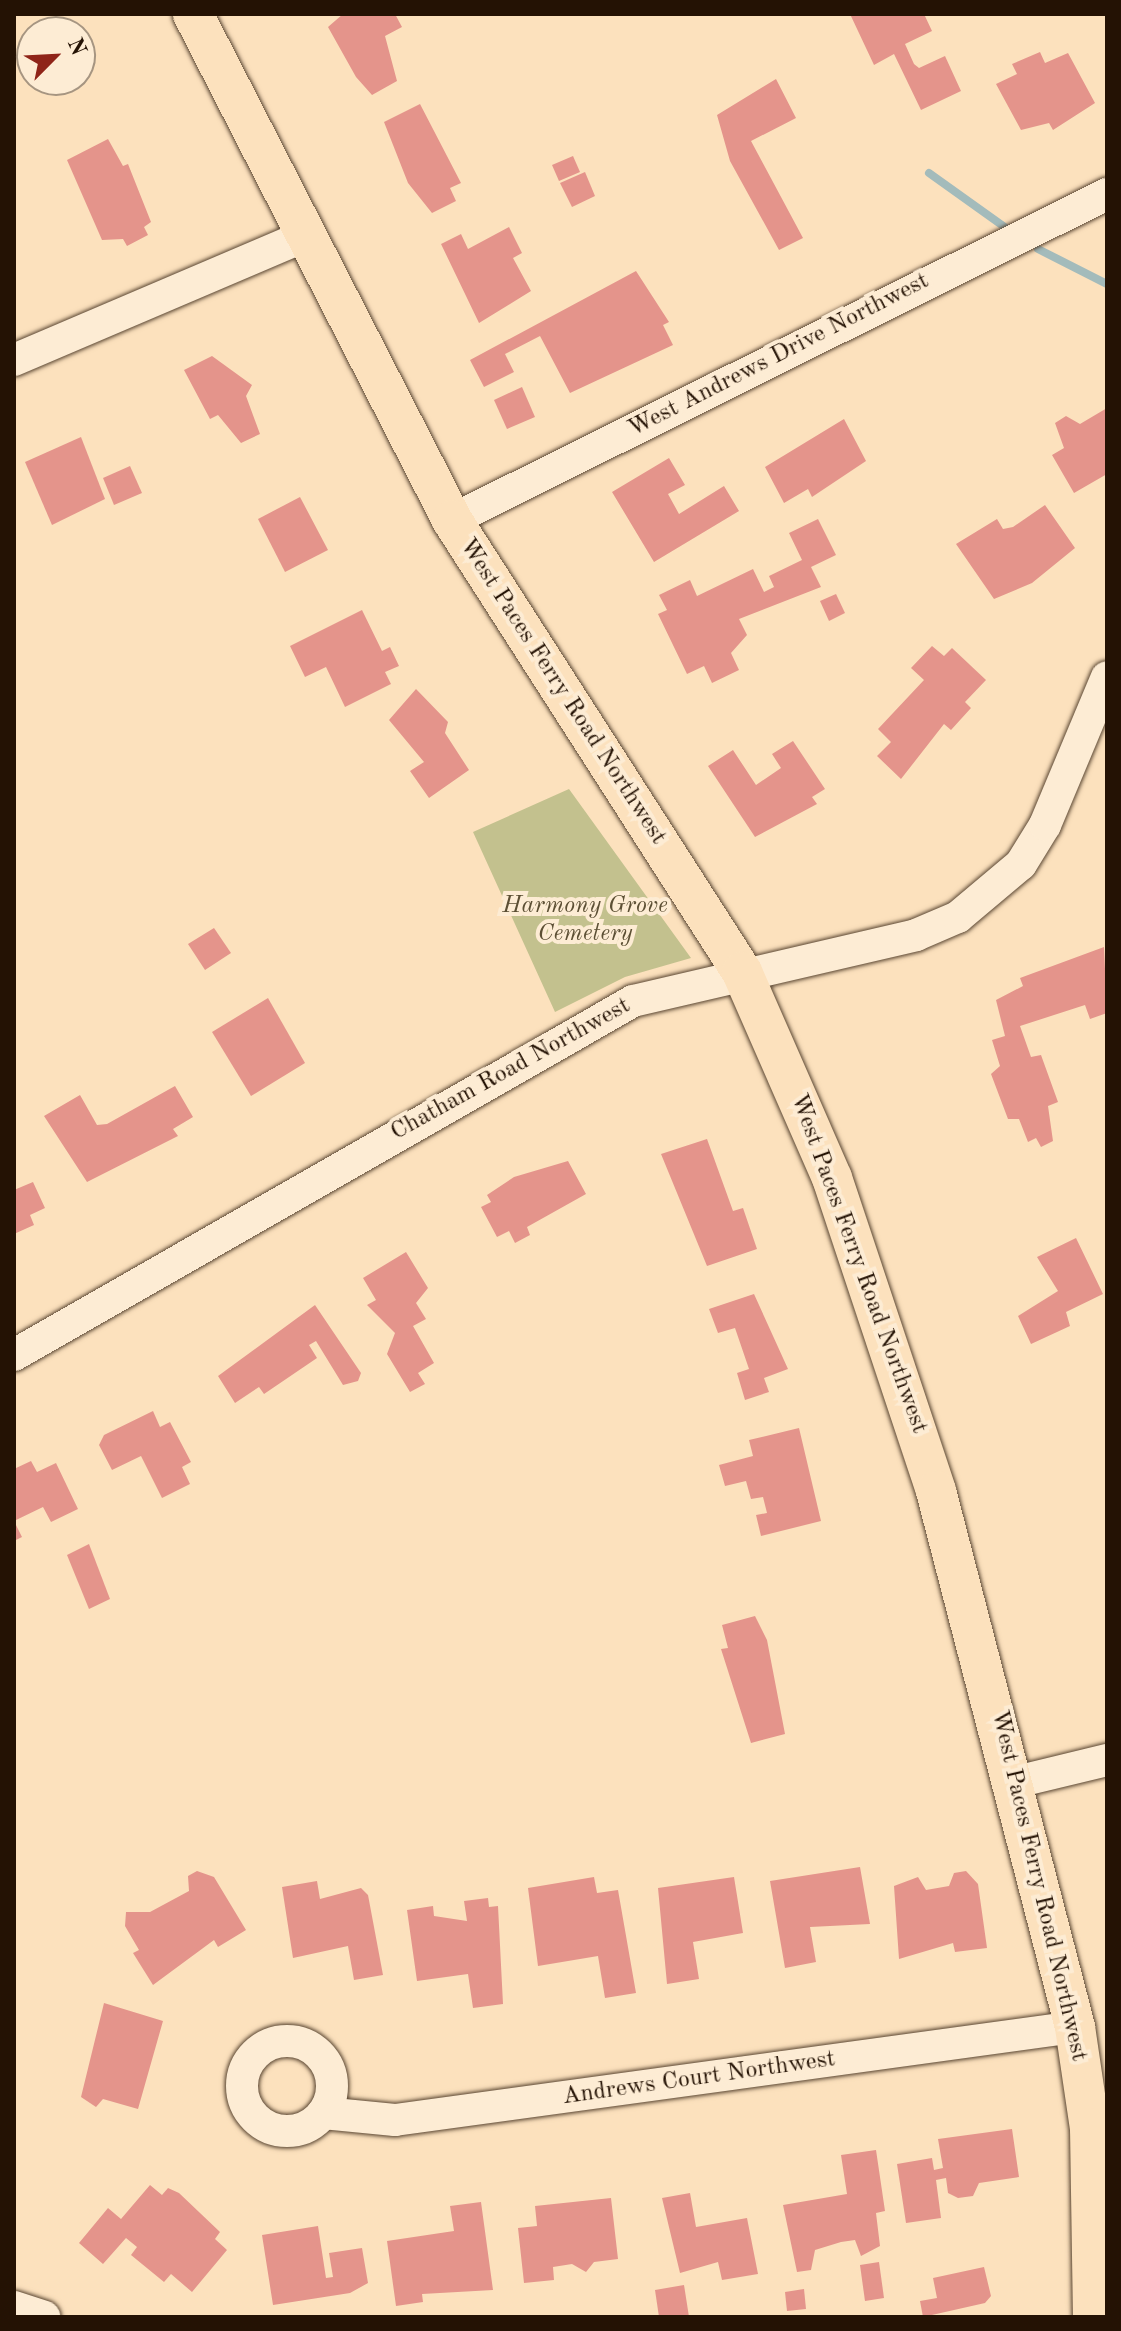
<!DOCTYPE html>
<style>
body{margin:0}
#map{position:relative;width:1121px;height:2331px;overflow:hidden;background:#fce1bd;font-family:"Old Standard TT",serif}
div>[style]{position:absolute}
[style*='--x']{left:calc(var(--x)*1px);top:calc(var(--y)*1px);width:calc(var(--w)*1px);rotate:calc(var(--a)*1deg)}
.green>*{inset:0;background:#c3c18e}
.stream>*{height:8px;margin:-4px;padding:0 4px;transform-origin:4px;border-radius:4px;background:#a3bbbb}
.building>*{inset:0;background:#e4948b}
.roads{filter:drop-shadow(0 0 2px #5a4632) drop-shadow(0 0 2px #5a4632)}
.minor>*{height:32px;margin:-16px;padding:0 16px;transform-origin:16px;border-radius:16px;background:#fdecd4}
.minor>.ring{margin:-16px;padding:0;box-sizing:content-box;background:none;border:32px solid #fdecd4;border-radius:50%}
.major>*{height:40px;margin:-20px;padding:0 20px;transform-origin:20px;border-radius:20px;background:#fce1bd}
span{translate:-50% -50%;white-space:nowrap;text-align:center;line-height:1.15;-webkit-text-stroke:8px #fdecd4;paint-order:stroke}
.street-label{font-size:24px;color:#241204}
.park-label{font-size:24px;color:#5c4f34;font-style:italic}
.frame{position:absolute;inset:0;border:16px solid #241204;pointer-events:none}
.north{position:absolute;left:16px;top:16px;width:80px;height:80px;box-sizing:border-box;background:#fdecd4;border:2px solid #a69581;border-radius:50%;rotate:66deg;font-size:22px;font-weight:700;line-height:32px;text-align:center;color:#241204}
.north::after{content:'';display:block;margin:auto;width:28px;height:36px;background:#8f2418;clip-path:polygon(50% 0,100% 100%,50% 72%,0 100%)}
</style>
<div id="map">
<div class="green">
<div style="clip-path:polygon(569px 789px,691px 958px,625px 977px,555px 1012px,473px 832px)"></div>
</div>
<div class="stream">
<div style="--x:929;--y:173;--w:95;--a:35.5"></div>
<div style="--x:1038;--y:249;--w:77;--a:26.9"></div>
</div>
<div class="building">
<div style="clip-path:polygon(343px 14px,395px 14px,402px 27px,385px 36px,397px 81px,372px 95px,356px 77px,328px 27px)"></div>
<div style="clip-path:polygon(850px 14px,924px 14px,932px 31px,905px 44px,914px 64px,919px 68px,945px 56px,961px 91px,921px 110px,894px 54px,874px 65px)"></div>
<div style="clip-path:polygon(1040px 52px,1045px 63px,1068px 53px,1095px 103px,1053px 130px,1049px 123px,1021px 130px,996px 84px,1017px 74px,1012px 64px)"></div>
<div style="clip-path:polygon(776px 79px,796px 118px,751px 141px,803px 238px,779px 250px,730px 161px,717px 115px)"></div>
<div style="clip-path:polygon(420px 104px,461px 183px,450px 188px,456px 201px,432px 213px,408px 183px,384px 122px)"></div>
<div style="clip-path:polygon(108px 139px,123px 166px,128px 164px,151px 222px,144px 227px,148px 235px,127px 246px,123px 239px,102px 240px,67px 160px)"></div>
<div style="clip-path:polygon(573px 156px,580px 172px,559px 181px,552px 165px)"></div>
<div style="clip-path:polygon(585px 172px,595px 196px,572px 207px,560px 183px)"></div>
<div style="clip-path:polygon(509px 227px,522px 253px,513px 258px,531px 291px,479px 323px,441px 244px,461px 234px,468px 249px)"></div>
<div style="clip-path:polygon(636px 271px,669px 322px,663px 325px,673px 345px,570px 393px,540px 336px,505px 354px,514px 372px,484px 387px,470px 360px)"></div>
<div style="clip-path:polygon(212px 356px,252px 385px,246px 396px,260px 434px,241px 443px,218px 415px,210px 419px,184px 370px)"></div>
<div style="clip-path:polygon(522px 387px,535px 417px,507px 429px,494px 400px)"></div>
<div style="clip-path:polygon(1107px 408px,1107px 474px,1074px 493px,1052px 455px,1064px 448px,1055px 423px,1066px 416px,1080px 424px)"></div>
<div style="clip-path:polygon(844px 419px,866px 461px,812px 497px,808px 489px,784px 503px,765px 467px)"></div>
<div style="clip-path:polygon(81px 437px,105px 499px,52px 525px,25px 462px)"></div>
<div style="clip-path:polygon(669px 458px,685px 485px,668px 494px,679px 514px,724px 486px,739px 511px,654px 562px,612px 492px)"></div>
<div style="clip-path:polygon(130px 466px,142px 493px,114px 505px,103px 478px)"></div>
<div style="clip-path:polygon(300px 497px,328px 550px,285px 572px,258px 519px)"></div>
<div style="clip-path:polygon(1045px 505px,1075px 548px,1032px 583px,994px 599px,956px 544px,997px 519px,1003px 529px,1013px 527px)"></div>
<div style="clip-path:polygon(818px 519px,836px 555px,811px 567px,821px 587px,739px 619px,747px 635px,731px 653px,739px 670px,712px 683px,704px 666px,687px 674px,658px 614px,667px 610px,659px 595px,690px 580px,697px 596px,753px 569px,764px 592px,774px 587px,769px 576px,802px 560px,789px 533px)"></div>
<div style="clip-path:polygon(836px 594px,845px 613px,829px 621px,820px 601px)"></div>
<div style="clip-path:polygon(362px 610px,382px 651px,390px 647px,399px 666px,385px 672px,391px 684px,345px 707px,326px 667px,305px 677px,290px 646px)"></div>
<div style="clip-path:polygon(932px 646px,944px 656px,952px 648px,986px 680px,965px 702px,971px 708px,951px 730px,944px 724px,901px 779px,877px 756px,891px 742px,878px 729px,924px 680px,911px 668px)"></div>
<div style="clip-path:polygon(416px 689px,448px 722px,445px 733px,469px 770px,429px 798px,410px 771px,424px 762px,389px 720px)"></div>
<div style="clip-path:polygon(793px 741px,825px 789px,812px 797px,817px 804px,755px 837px,708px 766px,733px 750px,756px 785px,781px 768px,772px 754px)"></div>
<div style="clip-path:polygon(214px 928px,231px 953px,205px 970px,188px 944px)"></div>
<div style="clip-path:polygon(1104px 947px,1107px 1013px,1090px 1019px,1085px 1005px,1020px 1026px,1031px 1057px,1041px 1055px,1058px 1102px,1048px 1106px,1053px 1141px,1041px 1147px,1036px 1138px,1028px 1142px,1019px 1119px,1008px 1119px,991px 1074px,1000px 1066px,992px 1040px,1005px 1036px,996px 1000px,1023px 986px,1020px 978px)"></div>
<div style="clip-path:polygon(268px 998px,305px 1063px,251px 1096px,212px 1032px)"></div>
<div style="clip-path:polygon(175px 1086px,193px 1117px,173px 1129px,178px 1136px,87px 1182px,44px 1116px,80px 1095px,97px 1125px,107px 1124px)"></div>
<div style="clip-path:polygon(707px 1139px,733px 1211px,743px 1208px,757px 1249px,707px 1266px,661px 1154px)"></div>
<div style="clip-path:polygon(568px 1161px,586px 1194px,527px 1227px,530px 1235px,515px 1243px,509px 1231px,497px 1237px,481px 1207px,491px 1202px,487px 1195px,514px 1177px)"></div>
<div style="clip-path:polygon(33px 1182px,45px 1208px,30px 1215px,34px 1225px,14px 1234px,14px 1190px)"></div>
<div style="clip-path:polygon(1076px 1238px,1103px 1294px,1066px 1312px,1070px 1326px,1031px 1344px,1018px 1316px,1058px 1291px,1037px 1257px)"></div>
<div style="clip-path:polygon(406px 1252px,428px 1288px,416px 1303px,426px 1319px,413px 1326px,434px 1363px,418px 1373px,425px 1384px,410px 1392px,387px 1354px,395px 1333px,367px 1305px,376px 1300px,363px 1278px)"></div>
<div style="clip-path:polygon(754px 1294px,788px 1369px,764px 1378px,769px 1392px,745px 1400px,737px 1373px,749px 1369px,735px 1328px,718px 1333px,709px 1309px)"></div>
<div style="clip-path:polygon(315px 1305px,361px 1373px,358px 1381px,343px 1385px,316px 1341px,309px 1345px,317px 1358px,264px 1394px,259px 1387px,235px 1403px,218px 1376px)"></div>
<div style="clip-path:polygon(153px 1411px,160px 1427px,170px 1422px,191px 1462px,182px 1467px,190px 1484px,162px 1498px,141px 1456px,112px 1470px,99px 1445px,104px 1435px)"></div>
<div style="clip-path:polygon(799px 1428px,821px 1521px,761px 1536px,756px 1515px,767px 1513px,763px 1497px,751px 1499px,746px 1481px,725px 1486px,719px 1465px,753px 1456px,749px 1440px)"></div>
<div style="clip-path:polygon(31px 1461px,37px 1472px,56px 1463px,78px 1509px,51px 1522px,43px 1507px,14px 1521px,22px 1537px,14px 1541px,14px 1469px)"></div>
<div style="clip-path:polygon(89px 1544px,110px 1599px,89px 1609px,67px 1555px)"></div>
<div style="clip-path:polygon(755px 1616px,767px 1640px,785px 1734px,751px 1743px,721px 1649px,728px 1648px,722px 1625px)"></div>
<div style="clip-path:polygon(860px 1867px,870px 1924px,810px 1927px,816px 1962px,785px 1968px,770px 1881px)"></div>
<div style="clip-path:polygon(197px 1871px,214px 1877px,246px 1930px,218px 1947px,214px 1940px,153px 1985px,133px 1953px,139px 1950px,125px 1926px,126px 1912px,150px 1912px,189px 1891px,188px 1876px)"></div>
<div style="clip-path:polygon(966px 1871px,978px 1884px,987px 1948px,955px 1952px,953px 1943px,899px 1959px,894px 1886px,918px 1877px,926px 1890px,949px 1886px,954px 1873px)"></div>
<div style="clip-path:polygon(594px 1877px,597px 1893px,618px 1890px,636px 1993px,605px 1998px,598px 1956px,538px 1966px,528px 1888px)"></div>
<div style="clip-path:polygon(734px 1877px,743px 1933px,693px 1942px,699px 1979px,667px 1984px,658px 1888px)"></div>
<div style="clip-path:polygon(317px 1881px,320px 1899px,361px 1888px,368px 1895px,383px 1975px,354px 1980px,348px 1946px,293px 1958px,282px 1887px)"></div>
<div style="clip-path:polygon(488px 1898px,489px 1907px,498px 1906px,503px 2004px,473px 2008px,468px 1974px,417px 1981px,407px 1910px,433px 1906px,434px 1916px,467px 1921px,464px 1901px)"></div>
<div style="clip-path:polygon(104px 2003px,163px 2021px,138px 2109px,103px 2099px,96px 2107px,81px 2097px)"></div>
<div style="clip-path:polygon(1012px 2129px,1019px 2177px,979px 2183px,973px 2196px,958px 2198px,948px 2193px,946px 2178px,936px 2180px,941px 2218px,906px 2223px,897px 2164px,932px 2158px,934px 2170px,943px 2168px,938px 2139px)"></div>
<div style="clip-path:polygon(876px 2150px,885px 2211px,876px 2213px,880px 2246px,861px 2256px,855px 2240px,841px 2242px,815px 2250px,811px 2270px,797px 2272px,783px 2205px,847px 2194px,841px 2155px)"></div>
<div style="clip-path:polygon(150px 2185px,162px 2195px,168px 2188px,179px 2193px,220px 2232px,215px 2239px,227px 2250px,192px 2292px,171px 2274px,164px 2282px,131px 2255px,137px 2247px,126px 2238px,103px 2264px,79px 2243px,108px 2208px,121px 2219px)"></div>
<div style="clip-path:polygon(690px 2193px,696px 2227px,747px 2218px,758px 2274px,722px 2280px,718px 2262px,680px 2273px,662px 2198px)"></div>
<div style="clip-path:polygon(611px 2198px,618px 2259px,594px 2262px,586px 2272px,572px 2264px,553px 2267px,554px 2280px,524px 2283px,518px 2228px,537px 2226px,535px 2206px)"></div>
<div style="clip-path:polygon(481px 2202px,493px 2290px,422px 2294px,423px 2302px,396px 2306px,387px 2241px,454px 2231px,450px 2206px)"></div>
<div style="clip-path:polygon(318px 2226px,326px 2278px,333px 2277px,329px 2253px,362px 2248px,368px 2283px,350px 2293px,273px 2305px,262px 2235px)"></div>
<div style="clip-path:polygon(879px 2262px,884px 2298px,865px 2301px,860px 2265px)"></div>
<div style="clip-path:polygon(984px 2267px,991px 2296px,985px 2303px,923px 2317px,920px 2301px,937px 2298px,933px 2278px)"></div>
<div style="clip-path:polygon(684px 2285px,689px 2317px,659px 2317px,655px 2290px)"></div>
<div style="clip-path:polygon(804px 2289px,806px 2309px,787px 2311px,785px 2292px)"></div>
</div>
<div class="roads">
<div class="minor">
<div style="--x:14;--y:360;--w:316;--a:-23.1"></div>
<div style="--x:452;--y:520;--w:732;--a:-26.46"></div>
<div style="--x:14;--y:1355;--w:713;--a:-29.76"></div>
<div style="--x:633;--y:1001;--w:291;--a:-13.1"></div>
<div style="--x:916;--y:935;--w:46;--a:-23.2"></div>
<div style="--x:958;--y:917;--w:82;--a:-40.1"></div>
<div style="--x:1021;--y:864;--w:46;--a:-58.4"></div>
<div style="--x:1045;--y:825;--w:160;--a:-67.3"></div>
<div style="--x:1016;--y:1782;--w:94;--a:-13.6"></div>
<div class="ring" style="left:242px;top:2041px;width:58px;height:58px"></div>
<div style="--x:323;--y:2113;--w:72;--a:5.6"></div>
<div style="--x:395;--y:2120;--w:686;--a:-7.79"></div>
<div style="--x:14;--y:2307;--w:32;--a:18"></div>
</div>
<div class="major">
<div style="--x:193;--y:14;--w:568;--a:62.89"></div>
<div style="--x:452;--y:520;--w:537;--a:57.32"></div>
<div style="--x:742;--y:972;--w:225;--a:66.4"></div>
<div style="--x:832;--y:1178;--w:330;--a:71.6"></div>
<div style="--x:936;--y:1491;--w:554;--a:75.46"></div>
<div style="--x:1075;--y:2027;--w:102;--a:81.6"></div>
<div style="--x:1090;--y:2128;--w:189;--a:89.1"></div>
</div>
</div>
<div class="street-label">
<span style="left:779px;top:356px;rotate:-27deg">West Andrews Drive Northwest</span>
<span style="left:562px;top:692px;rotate:57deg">West Paces Ferry Road Northwest</span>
<span style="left:511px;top:1070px;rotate:-29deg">Chatham Road Northwest</span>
<span style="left:858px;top:1264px;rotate:70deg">West Paces Ferry Road Northwest</span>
<span style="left:1038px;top:1886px;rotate:77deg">West Paces Ferry Road Northwest</span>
<span style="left:699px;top:2079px;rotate:-8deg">Andrews Court Northwest</span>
</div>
<div class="park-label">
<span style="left:585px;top:921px">Harmony Grove<br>Cemetery</span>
</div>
<div class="frame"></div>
<div class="north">N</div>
</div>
